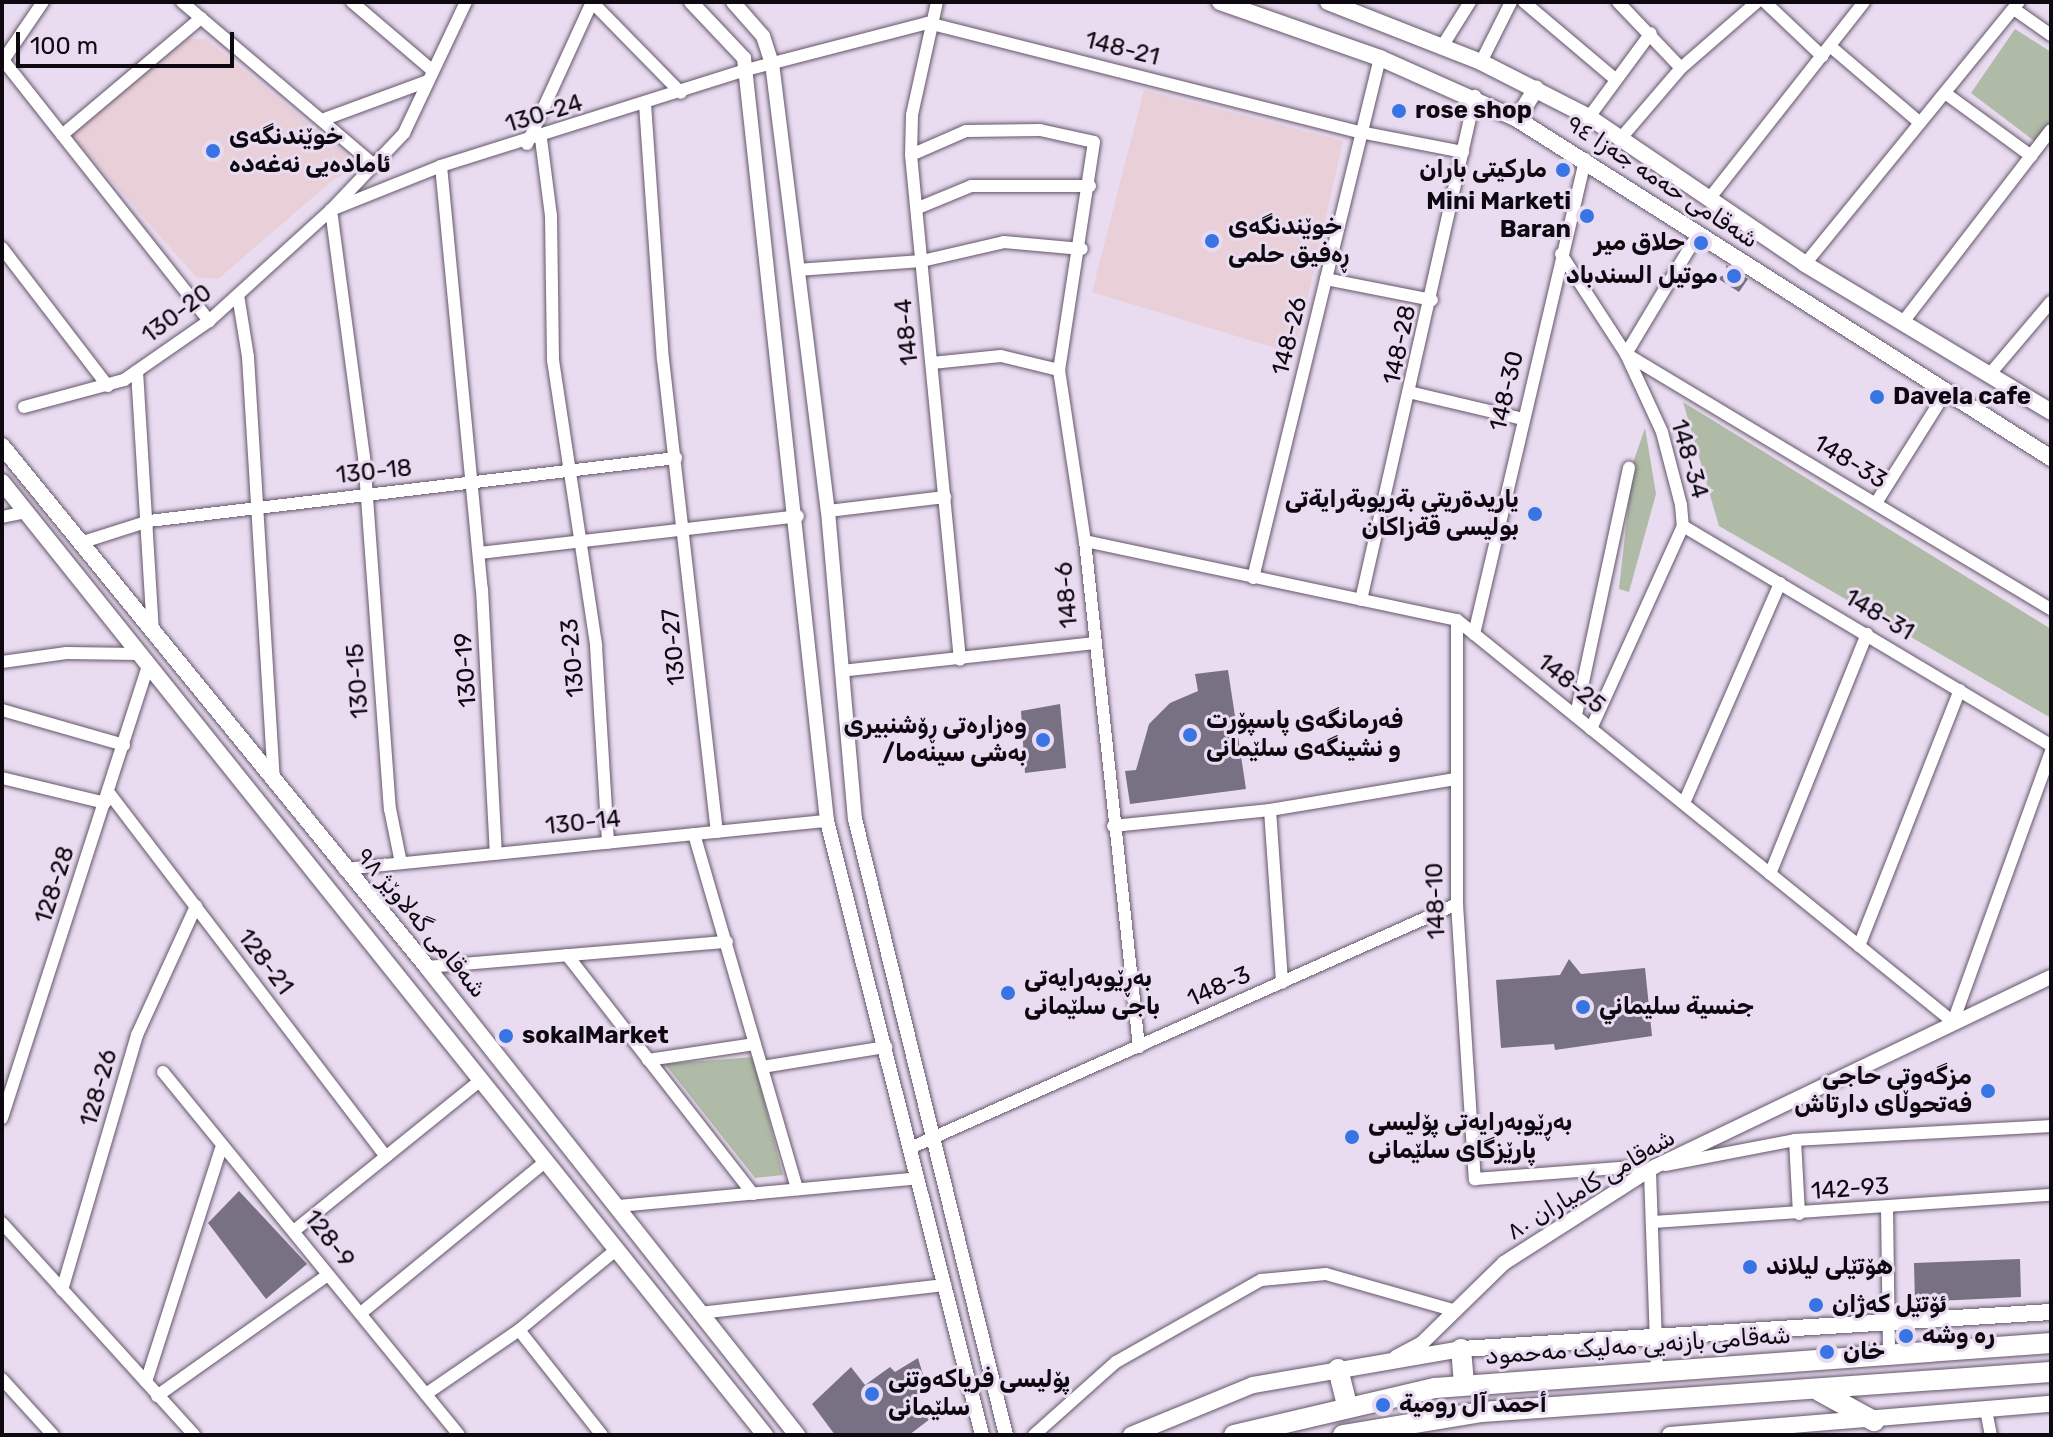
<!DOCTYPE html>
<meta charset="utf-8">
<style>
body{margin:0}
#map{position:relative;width:2053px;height:1437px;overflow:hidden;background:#e9dbf0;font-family:Rubik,Vazirmatn,sans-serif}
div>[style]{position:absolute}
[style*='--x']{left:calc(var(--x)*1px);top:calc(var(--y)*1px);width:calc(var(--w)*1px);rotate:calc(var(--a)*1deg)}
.education>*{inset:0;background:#e9cfd7}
.green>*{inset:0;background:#afbba6}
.building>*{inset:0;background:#787083}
.roads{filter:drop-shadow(0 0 2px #635769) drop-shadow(0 0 2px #635769)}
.minor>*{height:12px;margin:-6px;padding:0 6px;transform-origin:6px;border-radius:6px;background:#fff}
.tertiary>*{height:14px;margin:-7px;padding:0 7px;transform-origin:7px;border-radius:7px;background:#fff}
.secondary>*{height:16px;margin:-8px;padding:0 8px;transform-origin:8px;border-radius:8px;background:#fff}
.trunk>*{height:20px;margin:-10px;padding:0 10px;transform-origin:10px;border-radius:10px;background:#fff}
.dots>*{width:22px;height:22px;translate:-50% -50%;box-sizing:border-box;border:4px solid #e9dbf0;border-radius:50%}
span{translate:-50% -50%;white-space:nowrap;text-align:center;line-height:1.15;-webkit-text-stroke:6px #e9dbf0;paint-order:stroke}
.street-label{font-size:24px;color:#0e0910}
.poi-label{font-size:24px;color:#0e0910;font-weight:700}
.left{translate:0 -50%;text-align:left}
.right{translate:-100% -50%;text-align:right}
.frame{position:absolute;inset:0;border:4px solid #0e0910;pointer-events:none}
.scale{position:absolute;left:16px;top:32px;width:218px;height:36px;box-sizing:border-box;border:4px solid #0e0910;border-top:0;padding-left:10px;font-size:24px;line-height:28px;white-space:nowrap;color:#0e0910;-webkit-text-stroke:6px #e9dbf0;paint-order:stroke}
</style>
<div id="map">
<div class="education">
<div style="clip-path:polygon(187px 39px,206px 39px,360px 166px,333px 180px,218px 279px,196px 277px,71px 135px)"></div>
<div style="clip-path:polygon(1144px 90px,1343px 141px,1295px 354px,1092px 292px)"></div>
</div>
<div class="green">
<div style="clip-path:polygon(2015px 29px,2051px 52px,2051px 126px,2037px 143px,1971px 93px)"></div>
<div style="clip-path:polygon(1683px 402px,2051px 629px,2051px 718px,1719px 526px)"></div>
<div style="clip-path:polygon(1645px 428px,1656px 494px,1629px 592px,1619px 589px,1633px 463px)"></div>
<div style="clip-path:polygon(753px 1057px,783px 1175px,755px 1178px,665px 1064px)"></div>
</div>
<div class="building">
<div style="clip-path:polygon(1726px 265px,1748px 279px,1739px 292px,1717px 278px,1727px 274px)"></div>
<div style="clip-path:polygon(1228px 670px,1246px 789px,1130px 804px,1125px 771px,1136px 770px,1149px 724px,1170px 703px,1198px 691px,1195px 674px)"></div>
<div style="clip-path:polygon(1060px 704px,1066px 768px,1025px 773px,1021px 711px)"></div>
<div style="clip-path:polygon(1569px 959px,1581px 974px,1645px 968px,1652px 1036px,1555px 1050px,1554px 1044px,1501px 1048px,1496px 980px,1560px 975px)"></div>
<div style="clip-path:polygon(239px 1191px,307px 1264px,266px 1299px,208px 1223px)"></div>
<div style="clip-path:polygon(2020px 1259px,2021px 1297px,1915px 1302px,1914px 1263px)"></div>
<div style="clip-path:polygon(918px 1358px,927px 1388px,913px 1397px,930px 1419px,909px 1435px,835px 1435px,812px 1404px,851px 1367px,865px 1385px,890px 1367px,895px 1372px)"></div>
</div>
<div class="roads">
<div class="minor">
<div style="--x:182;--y:2;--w:252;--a:40.3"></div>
<div style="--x:352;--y:2;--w:106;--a:40.4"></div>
<div style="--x:592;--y:2;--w:127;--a:45.6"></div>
<div style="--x:937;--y:2;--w:116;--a:102.5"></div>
<div style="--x:912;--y:115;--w:40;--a:91.4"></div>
<div style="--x:911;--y:155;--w:507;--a:84.46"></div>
<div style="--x:1524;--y:2;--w:119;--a:40.2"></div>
<div style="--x:1618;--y:2;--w:91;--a:46.3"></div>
<div style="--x:1765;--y:2;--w:79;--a:43.5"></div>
<div style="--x:2014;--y:9;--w:45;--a:35.1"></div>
<div style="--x:1443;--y:45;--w:51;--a:-57.9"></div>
<div style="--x:1830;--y:46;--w:118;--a:40.5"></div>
<div style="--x:3;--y:60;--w:333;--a:51.7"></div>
<div style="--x:2;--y:62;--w:73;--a:-55.7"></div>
<div style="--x:1481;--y:62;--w:67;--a:-63.4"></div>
<div style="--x:1945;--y:93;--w:107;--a:36.2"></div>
<div style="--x:645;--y:104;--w:256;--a:86"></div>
<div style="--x:663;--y:359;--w:476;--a:83.5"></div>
<div style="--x:1589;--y:117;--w:104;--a:-53.6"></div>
<div style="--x:322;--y:120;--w:113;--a:-20.2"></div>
<div style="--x:62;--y:135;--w:182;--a:-40.1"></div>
<div style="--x:1621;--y:138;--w:92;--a:-49.4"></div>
<div style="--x:1681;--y:68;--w:101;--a:-41"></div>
<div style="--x:541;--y:139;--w:78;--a:82.6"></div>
<div style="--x:551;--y:216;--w:144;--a:89.2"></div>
<div style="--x:553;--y:360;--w:289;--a:81.4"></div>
<div style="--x:596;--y:646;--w:197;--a:86.5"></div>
<div style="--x:527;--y:144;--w:156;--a:-65.4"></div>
<div style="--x:911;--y:155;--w:60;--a:-23.6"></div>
<div style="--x:966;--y:131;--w:74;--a:-0.8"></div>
<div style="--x:1040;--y:130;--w:55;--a:12.5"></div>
<div style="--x:1094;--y:142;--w:231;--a:98.7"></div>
<div style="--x:1059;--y:370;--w:173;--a:81.4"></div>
<div style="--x:1085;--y:541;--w:509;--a:83.91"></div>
<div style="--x:441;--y:166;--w:425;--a:84.5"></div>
<div style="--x:482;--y:589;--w:265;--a:87"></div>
<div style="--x:1709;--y:199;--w:251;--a:-51.8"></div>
<div style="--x:918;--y:208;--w:57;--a:-22.5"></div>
<div style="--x:971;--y:186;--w:119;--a:0"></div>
<div style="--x:331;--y:210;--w:118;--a:-21.8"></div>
<div style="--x:441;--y:166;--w:320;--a:-17.5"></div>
<div style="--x:746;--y:70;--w:188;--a:-14.5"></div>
<div style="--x:928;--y:23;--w:446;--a:14.2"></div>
<div style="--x:1360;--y:132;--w:105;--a:11"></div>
<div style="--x:331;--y:210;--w:249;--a:82.4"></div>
<div style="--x:364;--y:457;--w:353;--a:85.8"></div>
<div style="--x:390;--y:809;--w:55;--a:78.5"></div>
<div style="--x:1698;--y:234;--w:140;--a:121"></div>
<div style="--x:1626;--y:354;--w:496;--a:31"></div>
<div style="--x:2;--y:248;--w:174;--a:52.5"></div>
<div style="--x:1561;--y:254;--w:119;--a:57"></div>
<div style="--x:1626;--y:354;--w:86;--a:65.2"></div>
<div style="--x:1662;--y:432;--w:75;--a:75.4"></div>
<div style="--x:1681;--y:505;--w:21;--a:85"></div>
<div style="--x:1683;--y:526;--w:223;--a:114.4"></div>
<div style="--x:1805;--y:264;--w:338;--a:-50.8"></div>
<div style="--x:797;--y:270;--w:125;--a:-4.1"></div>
<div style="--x:922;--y:261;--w:84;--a:-13"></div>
<div style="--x:1004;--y:242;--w:78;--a:5.1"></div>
<div style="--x:1326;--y:279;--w:108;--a:11.2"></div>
<div style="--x:238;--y:295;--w:63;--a:80.8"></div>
<div style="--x:248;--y:357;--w:425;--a:86.5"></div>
<div style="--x:1903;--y:322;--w:242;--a:-52.4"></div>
<div style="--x:932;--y:363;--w:69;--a:-5.8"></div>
<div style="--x:1001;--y:356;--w:60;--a:13.6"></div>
<div style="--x:137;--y:371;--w:259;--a:86.5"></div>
<div style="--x:1989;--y:375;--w:96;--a:-49.7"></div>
<div style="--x:1413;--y:393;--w:113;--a:13.3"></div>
<div style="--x:24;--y:407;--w:104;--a:-15.1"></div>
<div style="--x:124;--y:380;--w:103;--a:-34.8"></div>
<div style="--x:209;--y:321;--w:165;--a:-42.3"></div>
<div style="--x:331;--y:210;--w:106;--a:-46.5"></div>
<div style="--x:404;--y:133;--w:145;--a:-64.7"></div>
<div style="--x:1876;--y:503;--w:131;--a:-57.8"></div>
<div style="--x:828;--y:511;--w:118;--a:-6.8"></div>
<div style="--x:2;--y:517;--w:24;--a:-12"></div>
<div style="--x:1683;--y:526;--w:428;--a:30.8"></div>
<div style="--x:1085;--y:541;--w:380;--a:12"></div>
<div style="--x:1457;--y:620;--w:638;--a:39.02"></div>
<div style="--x:1953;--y:1022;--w:288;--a:-70.1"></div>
<div style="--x:80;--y:543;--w:72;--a:-17.7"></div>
<div style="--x:149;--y:521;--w:531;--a:-6.82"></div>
<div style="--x:479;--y:553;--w:321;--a:-6.6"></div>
<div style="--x:1253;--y:578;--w:535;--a:-76.28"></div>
<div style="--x:1361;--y:600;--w:517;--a:-77.25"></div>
<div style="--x:1457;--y:620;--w:284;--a:90"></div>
<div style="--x:1457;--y:904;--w:276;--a:86.3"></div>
<div style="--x:1475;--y:1179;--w:155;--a:-4.4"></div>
<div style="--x:1630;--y:1167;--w:21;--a:14"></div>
<div style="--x:1650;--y:1172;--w:198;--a:88"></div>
<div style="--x:1474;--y:634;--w:488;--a:-76.8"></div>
<div style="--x:2;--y:662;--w:65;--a:-8"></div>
<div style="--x:66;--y:653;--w:73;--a:0.8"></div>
<div style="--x:841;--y:671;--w:254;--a:-6.3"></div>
<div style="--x:2;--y:710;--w:127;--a:16"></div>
<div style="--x:1576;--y:715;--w:253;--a:-77.9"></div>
<div style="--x:2;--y:778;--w:106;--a:13.6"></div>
<div style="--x:109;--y:793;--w:457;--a:52.7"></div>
<div style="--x:1684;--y:803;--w:240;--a:-66.4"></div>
<div style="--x:1270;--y:810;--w:173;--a:86"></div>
<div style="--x:1113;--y:826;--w:158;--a:-5.8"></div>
<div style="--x:1270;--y:810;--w:188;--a:-9.5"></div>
<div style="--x:694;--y:834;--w:370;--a:73.8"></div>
<div style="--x:344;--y:869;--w:485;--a:-5.7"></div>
<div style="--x:1770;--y:874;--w:259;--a:-68"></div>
<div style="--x:1859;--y:946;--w:275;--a:-68.5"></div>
<div style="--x:567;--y:955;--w:303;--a:52.1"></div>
<div style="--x:427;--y:967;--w:301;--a:-4.8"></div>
<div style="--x:648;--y:1060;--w:108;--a:-8.5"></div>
<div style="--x:762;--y:1067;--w:126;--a:-9.2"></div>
<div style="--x:163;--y:1072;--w:468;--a:50.8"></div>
<div style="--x:2;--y:1118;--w:476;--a:-72.1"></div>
<div style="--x:1795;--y:1140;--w:74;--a:86.9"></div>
<div style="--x:910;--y:1148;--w:599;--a:-24.04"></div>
<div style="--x:1665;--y:1165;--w:132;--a:-10.9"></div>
<div style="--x:1795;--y:1140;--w:256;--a:-3.1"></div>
<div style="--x:619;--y:1206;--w:300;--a:-5.3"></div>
<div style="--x:1887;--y:1208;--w:146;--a:89.2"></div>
<div style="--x:1652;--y:1222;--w:400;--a:-3.9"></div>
<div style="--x:2;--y:1223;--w:286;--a:47.8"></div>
<div style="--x:295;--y:1230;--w:239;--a:-38.9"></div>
<div style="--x:62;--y:1290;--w:266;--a:-73.6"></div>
<div style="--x:137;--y:1035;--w:142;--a:-65.4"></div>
<div style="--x:361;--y:1313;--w:239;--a:-39.4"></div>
<div style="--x:699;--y:1313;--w:248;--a:-6.5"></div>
<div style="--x:519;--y:1330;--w:134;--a:51.7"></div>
<div style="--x:2;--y:1379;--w:76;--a:47.7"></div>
<div style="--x:146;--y:1382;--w:245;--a:-72.2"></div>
<div style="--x:426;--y:1394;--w:113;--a:-34.5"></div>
<div style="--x:519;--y:1330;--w:127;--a:-39.6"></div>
<div style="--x:157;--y:1396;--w:209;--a:-35.3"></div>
<div style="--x:1986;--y:1410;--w:25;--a:79"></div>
<div style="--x:1034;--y:1435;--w:110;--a:-41.7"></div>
<div style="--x:1116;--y:1362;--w:167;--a:-29.5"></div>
<div style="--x:1261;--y:1280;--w:65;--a:-5.3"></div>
<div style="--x:1326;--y:1274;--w:131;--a:15.9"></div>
</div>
<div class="tertiary">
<div style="--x:691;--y:2;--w:77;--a:46.6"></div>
<div style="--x:744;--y:58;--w:768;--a:83.79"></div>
<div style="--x:827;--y:821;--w:633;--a:75.83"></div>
<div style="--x:733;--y:2;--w:45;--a:48.6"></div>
<div style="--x:763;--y:36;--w:28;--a:72"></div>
<div style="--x:772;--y:63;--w:451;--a:82.9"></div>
<div style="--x:828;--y:511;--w:309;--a:85"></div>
<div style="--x:855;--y:819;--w:634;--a:76.23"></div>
<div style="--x:1396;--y:1357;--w:30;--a:-28"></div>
<div style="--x:1422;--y:1343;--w:115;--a:-44.3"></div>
<div style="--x:1504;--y:1263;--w:178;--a:-32.6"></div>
<div style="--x:1654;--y:1167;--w:440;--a:-25.6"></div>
</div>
<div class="secondary">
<div style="--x:1220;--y:2;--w:170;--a:19.3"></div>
<div style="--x:1380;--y:58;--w:150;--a:24"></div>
<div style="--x:1517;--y:119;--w:633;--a:32.41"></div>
<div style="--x:1328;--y:2;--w:164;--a:21.4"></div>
<div style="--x:1481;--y:62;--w:121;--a:27"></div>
<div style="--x:1589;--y:117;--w:261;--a:34.2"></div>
<div style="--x:1805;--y:264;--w:287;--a:31"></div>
<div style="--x:1517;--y:119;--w:36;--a:-58"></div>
<div style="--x:2;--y:446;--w:672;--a:50.79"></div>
<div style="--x:427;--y:967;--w:597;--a:51.67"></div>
<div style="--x:2;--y:482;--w:1221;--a:51.32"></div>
<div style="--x:1131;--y:1435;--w:132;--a:-22.3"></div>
<div style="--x:1253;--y:1385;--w:211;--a:-9.8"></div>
<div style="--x:1461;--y:1349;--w:591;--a:-3.59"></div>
<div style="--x:1670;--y:1435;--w:382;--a:-4.7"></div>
</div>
<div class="trunk">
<div style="--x:1461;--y:1349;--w:36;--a:85"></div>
<div style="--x:1338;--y:1369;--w:37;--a:76"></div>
<div style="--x:1819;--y:1391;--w:63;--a:28.6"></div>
<div style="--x:1234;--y:1435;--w:206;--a:-13.2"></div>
<div style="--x:1435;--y:1388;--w:618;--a:-4.18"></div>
<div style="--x:1343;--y:1435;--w:141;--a:-9.4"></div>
<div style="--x:1482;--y:1412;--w:570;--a:-4.02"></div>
</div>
</div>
<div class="dots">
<div style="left:1399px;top:111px;background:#3874e3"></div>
<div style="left:213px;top:151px;background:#3874e3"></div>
<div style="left:1563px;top:170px;background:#3874e3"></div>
<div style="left:1587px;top:216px;background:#3874e3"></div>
<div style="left:1212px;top:241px;background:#3874e3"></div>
<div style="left:1701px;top:243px;background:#3874e3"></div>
<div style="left:1734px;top:276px;background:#3874e3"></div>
<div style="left:1877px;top:397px;background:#3874e3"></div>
<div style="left:1535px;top:514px;background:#3874e3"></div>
<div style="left:1190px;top:735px;background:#3874e3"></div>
<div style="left:1043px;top:740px;background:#3874e3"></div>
<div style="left:1008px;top:993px;background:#3874e3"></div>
<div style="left:1583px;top:1007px;background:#3874e3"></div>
<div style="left:506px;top:1036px;background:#3874e3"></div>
<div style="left:1988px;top:1091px;background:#3874e3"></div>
<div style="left:1352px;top:1137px;background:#3874e3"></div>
<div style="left:1750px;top:1267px;background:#3874e3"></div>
<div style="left:1816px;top:1305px;background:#3874e3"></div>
<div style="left:1906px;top:1336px;background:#3874e3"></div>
<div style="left:1827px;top:1352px;background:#3874e3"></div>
<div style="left:872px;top:1394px;background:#3874e3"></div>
<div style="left:1383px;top:1405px;background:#3874e3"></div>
</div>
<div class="street-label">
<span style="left:1122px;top:49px;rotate:14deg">148-21</span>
<span style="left:544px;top:114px;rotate:-17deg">130-24</span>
<span style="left:1662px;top:182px;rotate:33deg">شەقامی حەمە جەزا ٩٤</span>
<span style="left:177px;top:314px;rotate:-37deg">130-20</span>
<span style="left:907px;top:332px;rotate:-96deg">148-4</span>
<span style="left:1290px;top:336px;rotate:-76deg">148-26</span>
<span style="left:1400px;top:345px;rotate:-78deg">148-28</span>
<span style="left:1507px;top:391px;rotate:-77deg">148-30</span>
<span style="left:1689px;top:459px;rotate:74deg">148-34</span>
<span style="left:1850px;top:462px;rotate:31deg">148-33</span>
<span style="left:374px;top:472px;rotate:-6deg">130-18</span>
<span style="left:1067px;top:595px;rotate:-95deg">148-6</span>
<span style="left:1879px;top:615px;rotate:31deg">148-31</span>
<span style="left:674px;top:647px;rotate:-95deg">130-27</span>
<span style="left:573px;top:658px;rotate:-95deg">130-23</span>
<span style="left:466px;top:670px;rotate:-94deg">130-19</span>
<span style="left:358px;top:681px;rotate:-94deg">130-15</span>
<span style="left:1571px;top:684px;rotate:39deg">148-25</span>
<span style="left:583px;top:823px;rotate:-6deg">130-14</span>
<span style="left:55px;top:885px;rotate:-72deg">128-28</span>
<span style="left:1436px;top:901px;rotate:-92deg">148-10</span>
<span style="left:421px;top:923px;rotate:50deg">شەقامی گەلاوێژ ٩٨</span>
<span style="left:265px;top:962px;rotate:53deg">128-21</span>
<span style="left:1219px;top:987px;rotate:-24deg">148-3</span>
<span style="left:99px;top:1088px;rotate:-74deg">128-26</span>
<span style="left:1591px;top:1185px;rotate:-31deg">شەقامی کامیاران ٨٠</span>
<span style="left:1850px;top:1189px;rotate:-4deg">142-93</span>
<span style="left:329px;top:1239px;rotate:52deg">128-9</span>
<span style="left:1638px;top:1346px;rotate:-4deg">شەقامی بازنەیی مەلیک مەحمود</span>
</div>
<div class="poi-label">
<span class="left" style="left:1415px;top:111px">rose shop</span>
<span class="left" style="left:229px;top:151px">خوێندنگەی<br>ئامادەیی نەغەدە</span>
<span class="right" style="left:1547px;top:170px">ماركيتى باران</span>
<span class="right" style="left:1571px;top:216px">Mini Marketi<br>Baran</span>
<span class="left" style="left:1228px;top:241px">خوێندنگەی<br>ڕەفیق حلمی</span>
<span class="right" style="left:1685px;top:243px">حلاق میر</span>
<span class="right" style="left:1718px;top:276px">موتيل السندباد</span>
<span class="left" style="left:1893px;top:397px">Davela cafe</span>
<span class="right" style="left:1519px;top:514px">ياريدةريتى بةريوبةرايةتى<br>بوليسى قةزاكان</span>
<span class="left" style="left:1206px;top:735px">فەرمانگەی پاسپۆرت<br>و نشینگەی سلێمانی</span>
<span class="right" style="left:1027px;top:740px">وە‌زارە‌تی ڕۆشنبیری<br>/بە‌شی سینە‌ما</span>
<span class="left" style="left:1024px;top:993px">بەڕێوبەرایەتی<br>باجی سلێمانی</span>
<span class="left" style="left:1599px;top:1007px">جنسية سليماني</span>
<span class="left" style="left:522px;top:1036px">sokalMarket</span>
<span class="right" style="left:1972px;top:1091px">مزگەوتی حاجی<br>فەتحوڵای دارتاش</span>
<span class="left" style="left:1368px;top:1137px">بەڕێوبەرایەتی پۆلیسی<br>پارێزگای سلێمانی</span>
<span class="left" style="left:1766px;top:1267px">هۆتێلی لیلاند</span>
<span class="left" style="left:1832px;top:1305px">ئۆتێل کەژان</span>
<span class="left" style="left:1922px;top:1336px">ره وشه</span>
<span class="left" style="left:1843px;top:1352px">خان</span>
<span class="left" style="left:888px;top:1394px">پۆلیسی فریاکەوتنی<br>سلێمانی</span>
<span class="left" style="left:1399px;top:1405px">أحمد آل رومية</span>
</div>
<div class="frame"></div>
<div class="scale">100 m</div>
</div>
